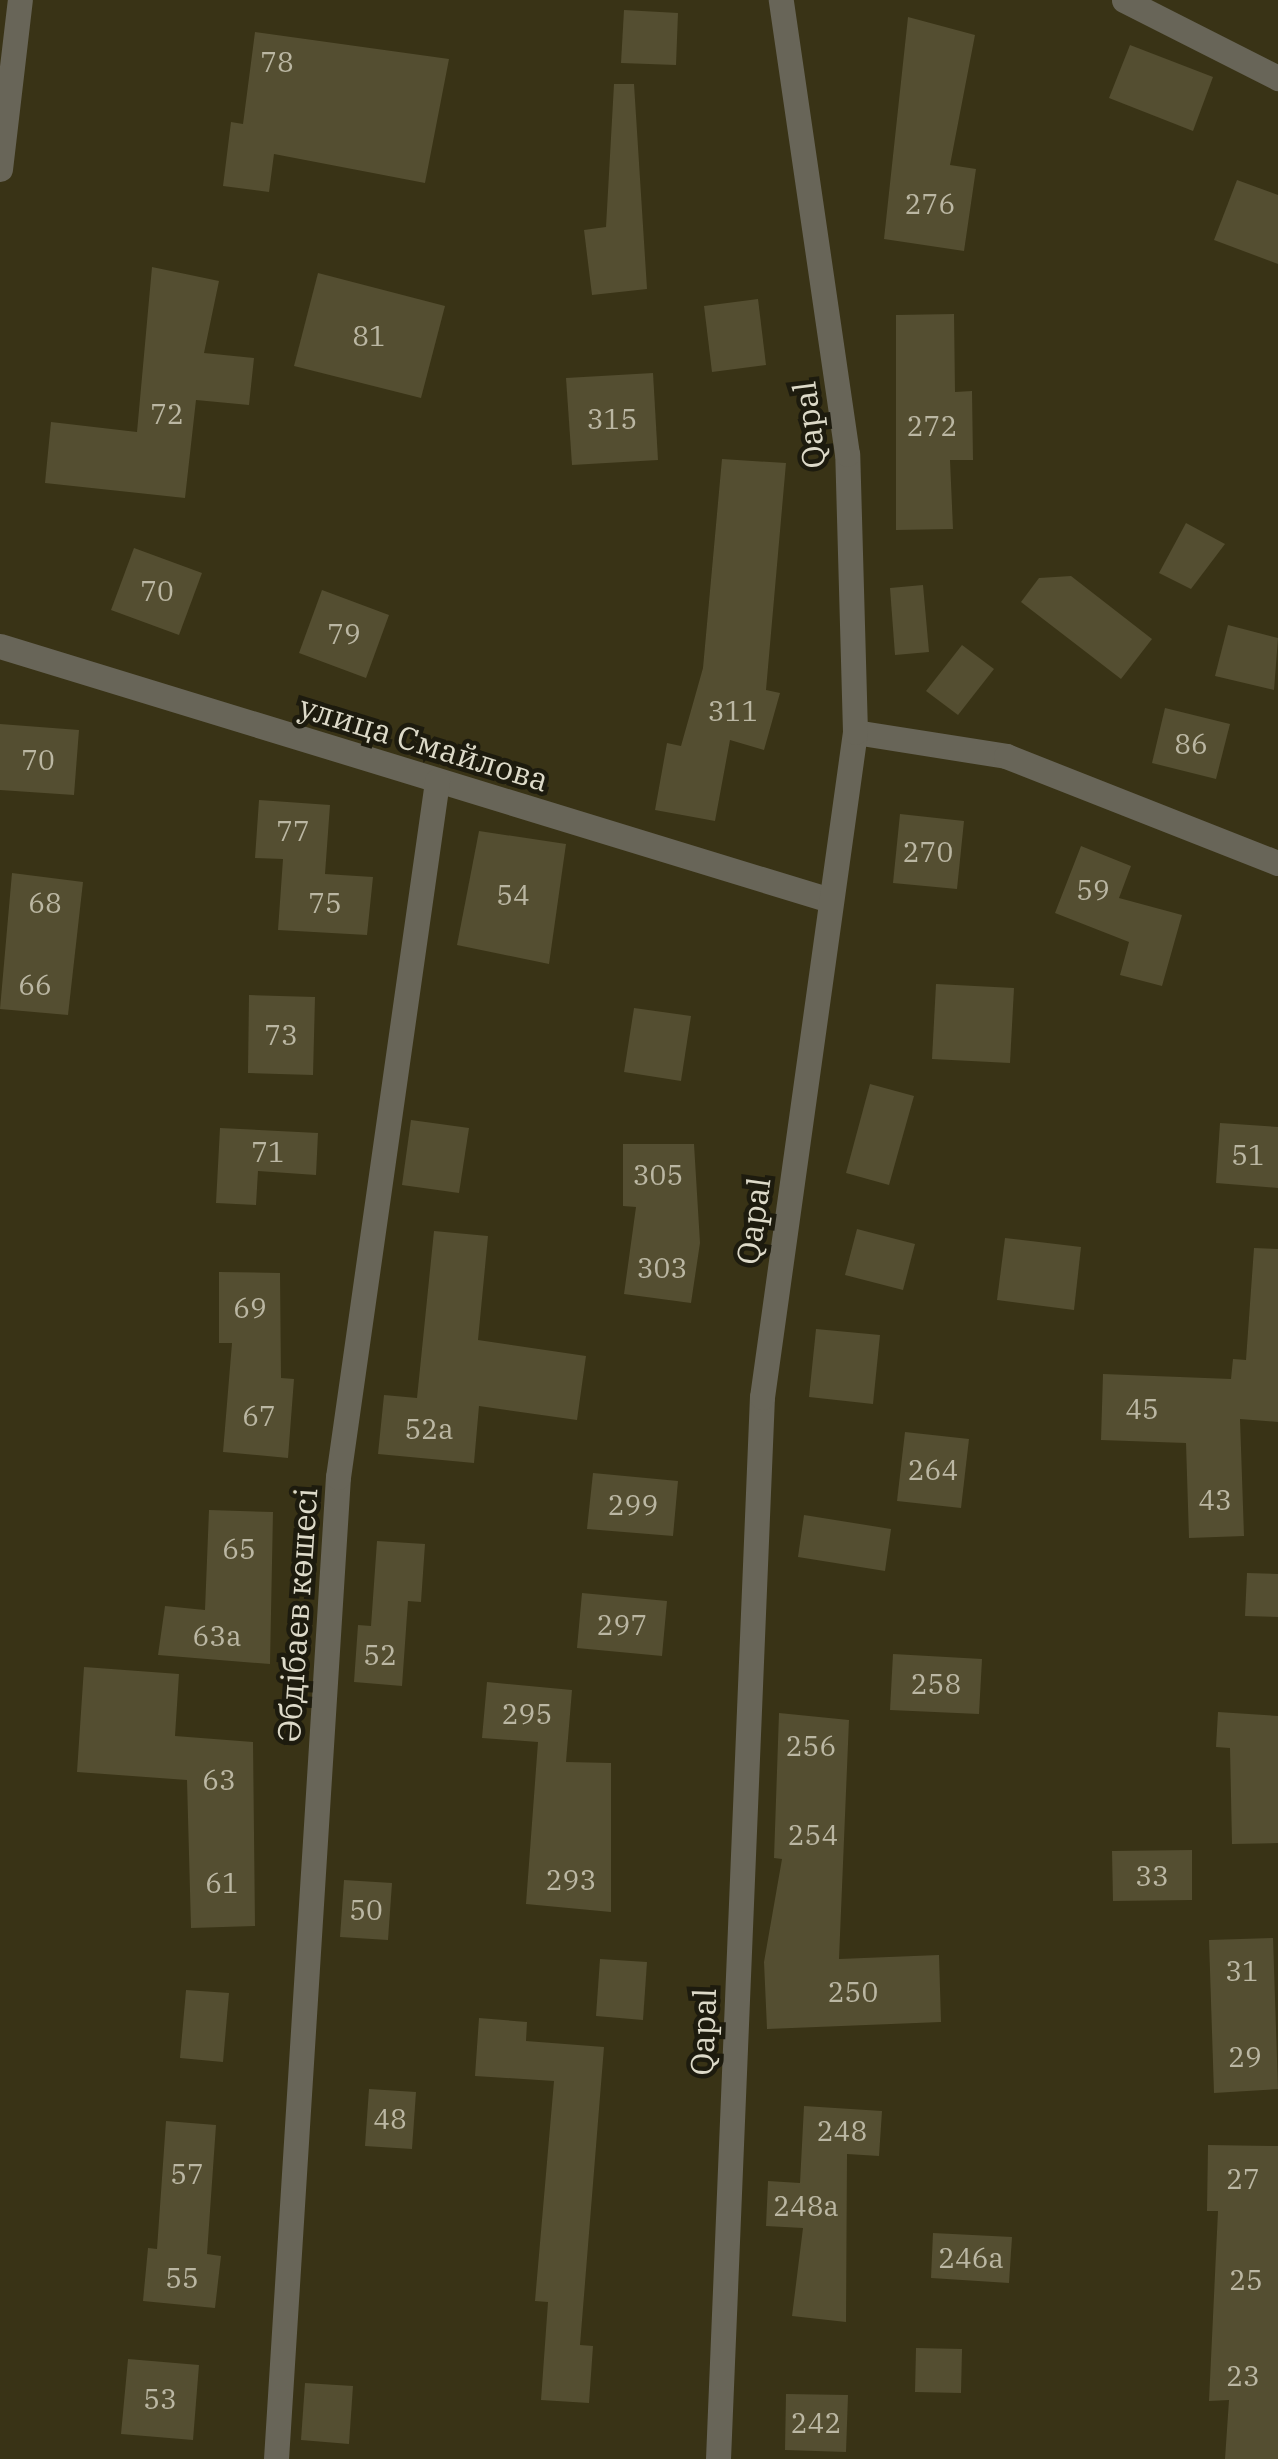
<!DOCTYPE html>
<meta charset="utf-8">
<style>
body{margin:0}
#map{position:relative;width:1278px;height:2459px;overflow:hidden;background:#393316;font-family:"IBM Plex Serif",serif}
div>[style]{position:absolute}
[style*='--x']{left:calc(var(--x)*1px);top:calc(var(--y)*1px);width:calc(var(--w)*1px);rotate:calc(var(--a)*1deg)}
.building>*{inset:0;background:#544e31}
.minor>*{height:25px;margin:-12.5px;padding:0 12.5px;transform-origin:12.5px;border-radius:12.5px;background:#686558}
span{translate:-50% -50%;white-space:nowrap;text-align:center;line-height:1.15;-webkit-text-stroke:9px #1d1b0e;paint-order:stroke}
.number-label{font-size:28px;color:#bbb7a3}
.number-label span{-webkit-text-stroke-width:0}
.street-label{font-size:32px;color:#dddac9}
</style>
<div id="map">
<div class="building">
<div style="clip-path:polygon(624px 10px,678px 13px,676px 65px,621px 63px)"></div>
<div style="clip-path:polygon(908px 17px,975px 35px,950px 165px,976px 169px,964px 251px,884px 239px)"></div>
<div style="clip-path:polygon(255px 32px,449px 59px,425px 183px,274px 154px,269px 192px,223px 186px,231px 122px,243px 124px)"></div>
<div style="clip-path:polygon(1130px 45px,1213px 77px,1193px 131px,1109px 98px)"></div>
<div style="clip-path:polygon(614px 84px,634px 84px,647px 289px,592px 295px,584px 230px,606px 227px)"></div>
<div style="clip-path:polygon(1237px 180px,1278px 195px,1278px 264px,1214px 240px)"></div>
<div style="clip-path:polygon(152px 267px,219px 281px,204px 353px,254px 358px,249px 405px,196px 400px,185px 498px,45px 483px,51px 422px,137px 432px)"></div>
<div style="clip-path:polygon(318px 273px,445px 306px,421px 398px,294px 366px)"></div>
<div style="clip-path:polygon(758px 299px,766px 365px,712px 372px,704px 306px)"></div>
<div style="clip-path:polygon(954px 314px,955px 392px,972px 391px,973px 460px,950px 460px,953px 529px,896px 530px,896px 315px)"></div>
<div style="clip-path:polygon(653px 373px,658px 460px,572px 465px,566px 378px)"></div>
<div style="clip-path:polygon(722px 459px,786px 463px,766px 690px,780px 693px,764px 750px,730px 740px,715px 821px,655px 810px,667px 743px,681px 746px,703px 668px)"></div>
<div style="clip-path:polygon(1186px 523px,1225px 544px,1191px 589px,1159px 573px)"></div>
<div style="clip-path:polygon(134px 548px,202px 573px,179px 635px,111px 610px)"></div>
<div style="clip-path:polygon(1071px 576px,1152px 639px,1121px 679px,1021px 602px,1039px 578px)"></div>
<div style="clip-path:polygon(923px 585px,929px 652px,895px 655px,890px 588px)"></div>
<div style="clip-path:polygon(322px 590px,389px 615px,366px 678px,299px 653px)"></div>
<div style="clip-path:polygon(1228px 625px,1278px 638px,1274px 690px,1215px 676px)"></div>
<div style="clip-path:polygon(962px 645px,994px 669px,958px 715px,926px 691px)"></div>
<div style="clip-path:polygon(1165px 708px,1230px 724px,1216px 779px,1152px 763px)"></div>
<div style="clip-path:polygon(0 724px,79px 730px,74px 795px,0 790px)"></div>
<div style="clip-path:polygon(259px 800px,330px 805px,325px 874px,373px 877px,367px 935px,278px 930px,283px 859px,255px 858px)"></div>
<div style="clip-path:polygon(900px 814px,964px 821px,957px 889px,893px 883px)"></div>
<div style="clip-path:polygon(479px 831px,566px 844px,549px 964px,457px 945px)"></div>
<div style="clip-path:polygon(1081px 846px,1131px 866px,1119px 898px,1182px 915px,1162px 986px,1120px 975px,1129px 942px,1055px 913px)"></div>
<div style="clip-path:polygon(12px 873px,83px 882px,68px 1015px,0 1009px)"></div>
<div style="clip-path:polygon(936px 984px,1014px 988px,1010px 1063px,932px 1059px)"></div>
<div style="clip-path:polygon(249px 995px,315px 997px,313px 1075px,248px 1073px)"></div>
<div style="clip-path:polygon(634px 1008px,691px 1016px,681px 1081px,624px 1072px)"></div>
<div style="clip-path:polygon(870px 1084px,914px 1096px,889px 1185px,846px 1173px)"></div>
<div style="clip-path:polygon(411px 1120px,469px 1128px,459px 1193px,402px 1185px)"></div>
<div style="clip-path:polygon(1220px 1123px,1278px 1127px,1278px 1188px,1216px 1183px)"></div>
<div style="clip-path:polygon(220px 1128px,318px 1133px,316px 1175px,258px 1171px,256px 1205px,216px 1203px)"></div>
<div style="clip-path:polygon(623px 1144px,694px 1144px,700px 1243px,691px 1303px,624px 1294px,636px 1207px,623px 1206px)"></div>
<div style="clip-path:polygon(857px 1229px,915px 1244px,903px 1290px,845px 1275px)"></div>
<div style="clip-path:polygon(434px 1231px,488px 1236px,478px 1340px,586px 1356px,577px 1420px,479px 1406px,474px 1463px,378px 1454px,384px 1395px,417px 1398px)"></div>
<div style="clip-path:polygon(1005px 1238px,1081px 1247px,1074px 1310px,997px 1300px)"></div>
<div style="clip-path:polygon(1254px 1248px,1278px 1249px,1278px 1422px,1240px 1419px,1244px 1536px,1189px 1538px,1186px 1443px,1101px 1440px,1103px 1374px,1231px 1379px,1233px 1359px,1246px 1360px)"></div>
<div style="clip-path:polygon(219px 1272px,280px 1273px,281px 1378px,294px 1379px,288px 1458px,223px 1452px,232px 1343px,219px 1343px)"></div>
<div style="clip-path:polygon(816px 1329px,880px 1335px,873px 1404px,809px 1397px)"></div>
<div style="clip-path:polygon(905px 1432px,969px 1439px,961px 1508px,897px 1501px)"></div>
<div style="clip-path:polygon(593px 1473px,678px 1481px,673px 1536px,587px 1529px)"></div>
<div style="clip-path:polygon(209px 1510px,273px 1512px,270px 1664px,158px 1655px,165px 1606px,205px 1610px)"></div>
<div style="clip-path:polygon(804px 1515px,891px 1529px,885px 1571px,798px 1557px)"></div>
<div style="clip-path:polygon(377px 1541px,425px 1544px,421px 1602px,408px 1601px,402px 1686px,354px 1682px,358px 1625px,371px 1626px)"></div>
<div style="clip-path:polygon(1247px 1573px,1278px 1574px,1278px 1617px,1245px 1616px)"></div>
<div style="clip-path:polygon(582px 1593px,667px 1601px,662px 1656px,577px 1648px)"></div>
<div style="clip-path:polygon(893px 1654px,982px 1659px,979px 1714px,890px 1710px)"></div>
<div style="clip-path:polygon(84px 1667px,179px 1674px,175px 1736px,253px 1742px,255px 1926px,191px 1928px,187px 1780px,77px 1772px)"></div>
<div style="clip-path:polygon(487px 1682px,572px 1690px,566px 1762px,611px 1763px,611px 1912px,526px 1904px,538px 1742px,482px 1738px)"></div>
<div style="clip-path:polygon(1218px 1712px,1278px 1716px,1278px 1843px,1232px 1844px,1230px 1748px,1216px 1747px)"></div>
<div style="clip-path:polygon(779px 1713px,849px 1720px,839px 1959px,939px 1955px,941px 2022px,767px 2029px,764px 1962px,782px 1859px,774px 1858px)"></div>
<div style="clip-path:polygon(1192px 1850px,1192px 1900px,1113px 1901px,1112px 1851px)"></div>
<div style="clip-path:polygon(344px 1880px,392px 1883px,388px 1940px,340px 1937px)"></div>
<div style="clip-path:polygon(1273px 1938px,1278px 2089px,1214px 2093px,1209px 1940px)"></div>
<div style="clip-path:polygon(600px 1959px,647px 1962px,643px 2020px,596px 2016px)"></div>
<div style="clip-path:polygon(186px 1990px,229px 1993px,223px 2062px,180px 2058px)"></div>
<div style="clip-path:polygon(479px 2018px,527px 2022px,526px 2041px,604px 2047px,580px 2345px,593px 2346px,589px 2403px,541px 2400px,548px 2302px,535px 2301px,554px 2081px,475px 2076px)"></div>
<div style="clip-path:polygon(369px 2089px,416px 2092px,412px 2149px,365px 2146px)"></div>
<div style="clip-path:polygon(804px 2106px,882px 2111px,879px 2156px,847px 2154px,846px 2322px,792px 2316px,803px 2228px,766px 2226px,768px 2181px,800px 2183px)"></div>
<div style="clip-path:polygon(166px 2121px,216px 2125px,207px 2254px,221px 2256px,215px 2308px,143px 2301px,148px 2248px,157px 2249px)"></div>
<div style="clip-path:polygon(1208px 2145px,1278px 2146px,1278px 2459px,1225px 2459px,1229px 2400px,1209px 2401px,1218px 2211px,1207px 2211px)"></div>
<div style="clip-path:polygon(933px 2233px,1012px 2237px,1009px 2283px,931px 2278px)"></div>
<div style="clip-path:polygon(916px 2348px,962px 2349px,961px 2393px,915px 2392px)"></div>
<div style="clip-path:polygon(128px 2359px,199px 2365px,193px 2440px,121px 2434px)"></div>
<div style="clip-path:polygon(305px 2383px,353px 2386px,349px 2444px,301px 2440px)"></div>
<div style="clip-path:polygon(786px 2394px,848px 2395px,846px 2452px,785px 2450px)"></div>
</div>
<div class="minor">
<div style="--x:1124;--y:0;--w:173;--a:26.9"></div>
<div style="--x:0;--y:169;--w:170;--a:-83.3"></div>
<div style="--x:0;--y:646;--w:868;--a:17.02"></div>
<div style="--x:855;--y:732;--w:153;--a:9"></div>
<div style="--x:1006;--y:756;--w:292;--a:21.5"></div>
<div style="--x:276;--y:2459;--w:984;--a:-86.39"></div>
<div style="--x:338;--y:1477;--w:703;--a:-81.9"></div>
<div style="--x:718;--y:2459;--w:1063;--a:-87.63"></div>
<div style="--x:762;--y:1397;--w:671;--a:-82.04"></div>
<div style="--x:855;--y:732;--w:278;--a:-91.6"></div>
<div style="--x:847;--y:454;--w:459;--a:-98.3"></div>
</div>
<div class="number-label">
<span style="left:277px;top:62px">78</span>
<span style="left:930px;top:204px">276</span>
<span style="left:369px;top:336px">81</span>
<span style="left:167px;top:414px">72</span>
<span style="left:612px;top:419px">315</span>
<span style="left:932px;top:426px">272</span>
<span style="left:157px;top:591px">70</span>
<span style="left:344px;top:634px">79</span>
<span style="left:733px;top:711px">311</span>
<span style="left:1191px;top:744px">86</span>
<span style="left:38px;top:760px">70</span>
<span style="left:293px;top:831px">77</span>
<span style="left:928px;top:852px">270</span>
<span style="left:1093px;top:890px">59</span>
<span style="left:513px;top:895px">54</span>
<span style="left:45px;top:903px">68</span>
<span style="left:325px;top:903px">75</span>
<span style="left:35px;top:985px">66</span>
<span style="left:281px;top:1035px">73</span>
<span style="left:268px;top:1152px">71</span>
<span style="left:1248px;top:1155px">51</span>
<span style="left:658px;top:1175px">305</span>
<span style="left:662px;top:1268px">303</span>
<span style="left:250px;top:1308px">69</span>
<span style="left:1142px;top:1409px">45</span>
<span style="left:259px;top:1416px">67</span>
<span style="left:429px;top:1429px">52а</span>
<span style="left:933px;top:1470px">264</span>
<span style="left:1215px;top:1500px">43</span>
<span style="left:633px;top:1505px">299</span>
<span style="left:239px;top:1549px">65</span>
<span style="left:622px;top:1625px">297</span>
<span style="left:217px;top:1636px">63а</span>
<span style="left:380px;top:1655px">52</span>
<span style="left:936px;top:1684px">258</span>
<span style="left:527px;top:1714px">295</span>
<span style="left:811px;top:1746px">256</span>
<span style="left:219px;top:1780px">63</span>
<span style="left:813px;top:1835px">254</span>
<span style="left:1152px;top:1876px">33</span>
<span style="left:571px;top:1880px">293</span>
<span style="left:222px;top:1883px">61</span>
<span style="left:366px;top:1910px">50</span>
<span style="left:1242px;top:1971px">31</span>
<span style="left:853px;top:1992px">250</span>
<span style="left:1245px;top:2057px">29</span>
<span style="left:390px;top:2119px">48</span>
<span style="left:842px;top:2131px">248</span>
<span style="left:187px;top:2174px">57</span>
<span style="left:1243px;top:2179px">27</span>
<span style="left:806px;top:2206px">248а</span>
<span style="left:971px;top:2258px">246а</span>
<span style="left:182px;top:2278px">55</span>
<span style="left:1246px;top:2280px">25</span>
<span style="left:1243px;top:2376px">23</span>
<span style="left:160px;top:2399px">53</span>
<span style="left:816px;top:2423px">242</span>
</div>
<div class="street-label">
<span style="left:809px;top:425px;rotate:-97deg">Qapal</span>
<span style="left:424px;top:743px;rotate:17deg">улица Смайлова</span>
<span style="left:753px;top:1221px;rotate:-82deg">Qapal</span>
<span style="left:297px;top:1615px;rotate:-86deg">Әбдібаев көшесі</span>
<span style="left:703px;top:2032px;rotate:-88deg">Qapal</span>
</div>
</div>
